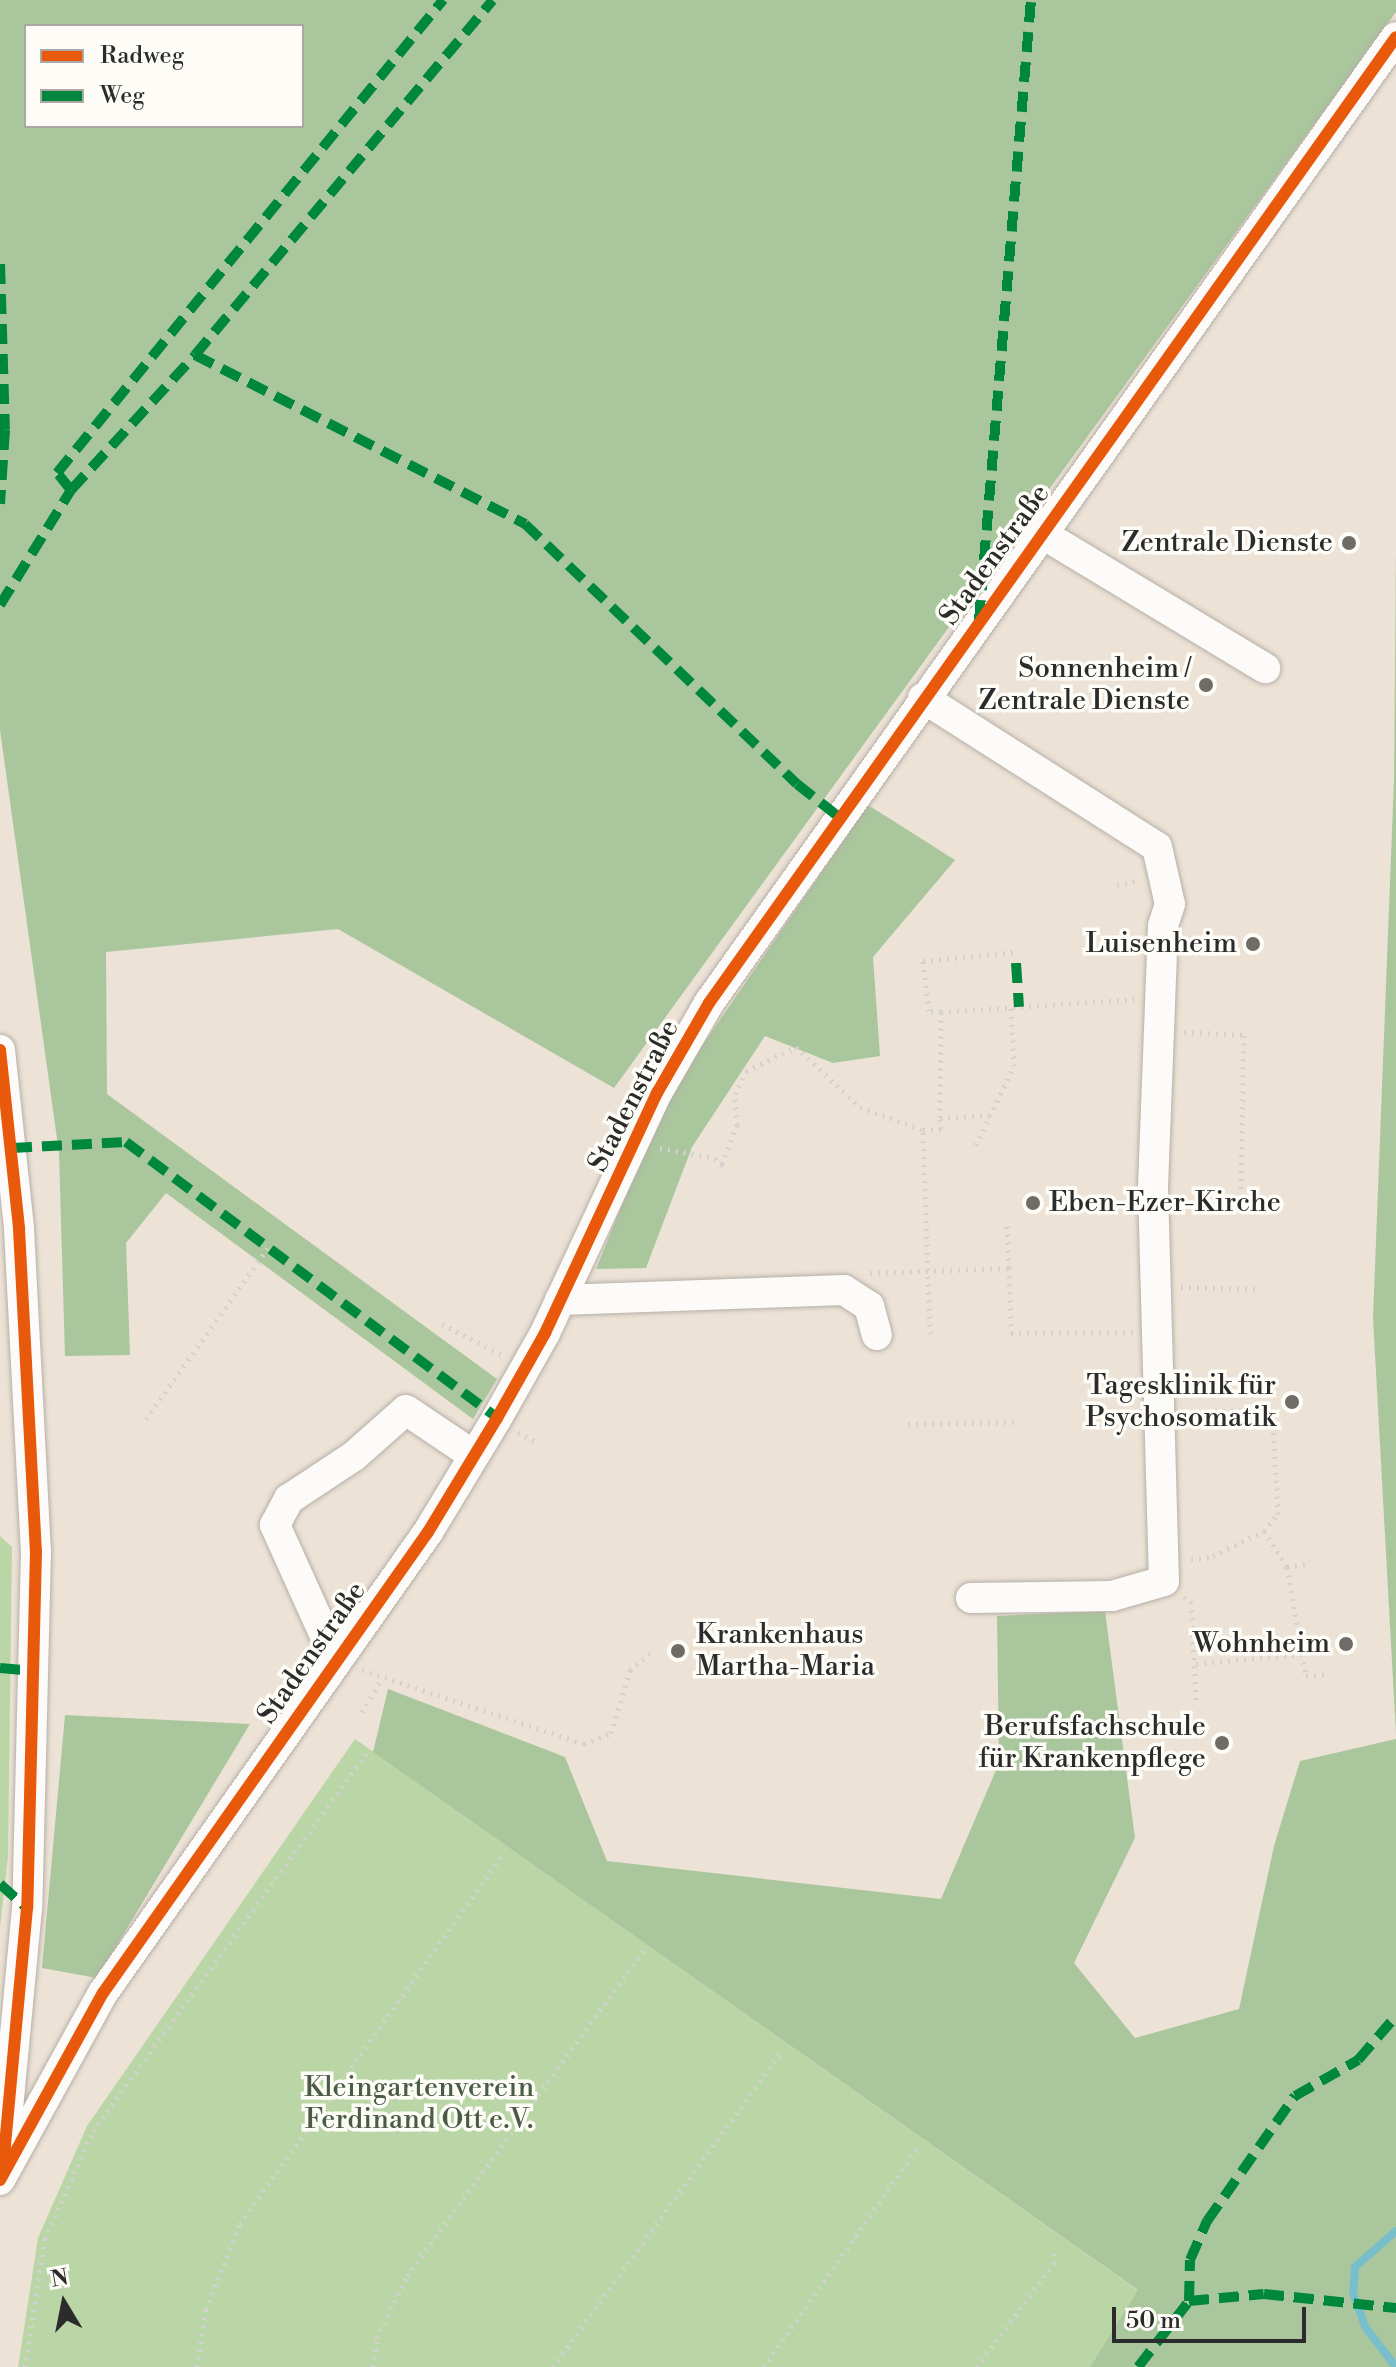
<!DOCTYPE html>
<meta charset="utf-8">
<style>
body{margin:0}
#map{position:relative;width:1396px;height:2367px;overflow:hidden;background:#ece2d5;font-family:"Libre Bodoni",serif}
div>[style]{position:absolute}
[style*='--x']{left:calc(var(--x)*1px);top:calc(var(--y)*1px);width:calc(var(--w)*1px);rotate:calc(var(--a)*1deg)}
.green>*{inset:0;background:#bad6a7}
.forest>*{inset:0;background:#aac69d}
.stream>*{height:8px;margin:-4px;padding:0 4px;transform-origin:4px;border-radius:4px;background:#79becb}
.path>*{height:5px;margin-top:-2.5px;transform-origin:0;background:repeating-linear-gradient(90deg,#d4d2ce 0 2px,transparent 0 8px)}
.roads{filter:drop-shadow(0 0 2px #b6afa7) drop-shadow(0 0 2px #b6afa7)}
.minor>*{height:30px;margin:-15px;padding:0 15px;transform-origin:15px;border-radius:15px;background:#fcfbf9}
.quiet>*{height:10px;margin-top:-5px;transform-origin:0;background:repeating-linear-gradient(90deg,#00873e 0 20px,transparent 0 30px)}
.cycleway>*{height:12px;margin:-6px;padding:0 6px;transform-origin:6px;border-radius:6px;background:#e8590c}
.dots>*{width:22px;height:22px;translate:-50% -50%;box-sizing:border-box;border:4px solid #fdfcf7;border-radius:50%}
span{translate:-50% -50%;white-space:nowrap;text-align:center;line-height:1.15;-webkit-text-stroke:7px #fdfcf7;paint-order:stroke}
.poi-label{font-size:28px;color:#2b2b2b}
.right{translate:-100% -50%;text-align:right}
.left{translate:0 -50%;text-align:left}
.street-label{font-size:28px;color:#2b2b2b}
.park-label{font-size:28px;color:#4a5c45}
.legend{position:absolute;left:24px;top:24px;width:280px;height:104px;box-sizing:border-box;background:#fdfcf7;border:2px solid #a9a8a5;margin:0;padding:10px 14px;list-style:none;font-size:24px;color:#2b2b2b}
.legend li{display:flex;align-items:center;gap:16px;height:40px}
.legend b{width:40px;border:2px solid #a9a8a5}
.north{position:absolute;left:24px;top:2263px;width:80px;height:80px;-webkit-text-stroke:6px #fdfcf7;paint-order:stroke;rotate:350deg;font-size:22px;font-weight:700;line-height:32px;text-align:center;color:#2b2b2b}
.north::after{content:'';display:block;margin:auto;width:28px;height:36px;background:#2b2b2b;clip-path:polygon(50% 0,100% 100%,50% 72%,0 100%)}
.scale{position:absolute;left:1112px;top:2307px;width:194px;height:36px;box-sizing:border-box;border:4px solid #2b2b2b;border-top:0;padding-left:10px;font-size:24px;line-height:28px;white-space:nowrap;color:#2b2b2b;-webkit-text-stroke:6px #fdfcf7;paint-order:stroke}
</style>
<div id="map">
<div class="green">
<div style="clip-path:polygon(0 1536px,12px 1547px,8px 1856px,0 1928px)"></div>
<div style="clip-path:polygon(355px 1739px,1139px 2291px,1090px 2367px,18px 2367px,38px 2238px,87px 2126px)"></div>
</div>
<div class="forest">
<div style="clip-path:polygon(evenodd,0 0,1396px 0,1396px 12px,614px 1088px,338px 929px,106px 952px,107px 1094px,497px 1379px,473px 1419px,166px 1193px,126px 1243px,130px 1355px,65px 1356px,59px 1153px,0 730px,0 0,26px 26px,302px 26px,302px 126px,26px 126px,26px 26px)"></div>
<div style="clip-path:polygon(1396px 551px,1396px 1734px,1373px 1318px,1394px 780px)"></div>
<div style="clip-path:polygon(868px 805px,955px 860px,873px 957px,880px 1056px,833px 1063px,765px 1036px,692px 1147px,646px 1268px,596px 1269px,664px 1101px)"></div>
<div style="clip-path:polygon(1105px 1611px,1135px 1838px,1074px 1963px,1135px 2038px,1239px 2009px,1274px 1846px,1300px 1761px,1396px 1739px,1396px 2367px,1090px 2367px,1138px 2290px,373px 1752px,388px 1689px,565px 1757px,607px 1861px,941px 1899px,999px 1763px,997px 1616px)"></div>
<div style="clip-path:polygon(65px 1715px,250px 1724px,97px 1978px,42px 1968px)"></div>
</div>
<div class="stream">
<div style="--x:1396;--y:2231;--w:55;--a:138.7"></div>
<div style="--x:1355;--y:2267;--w:26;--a:94"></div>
<div style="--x:1353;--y:2293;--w:37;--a:70"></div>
<div style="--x:1366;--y:2328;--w:49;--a:52.4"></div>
</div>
<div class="path">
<div style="--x:1117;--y:885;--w:22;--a:-13"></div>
<div style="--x:941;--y:1012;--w:194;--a:-3.8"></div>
<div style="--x:1184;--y:1032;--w:60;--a:2.9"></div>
<div style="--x:1244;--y:1035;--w:155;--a:91.1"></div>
<div style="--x:940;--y:1118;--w:106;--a:-89.5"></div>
<div style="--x:941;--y:1012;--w:12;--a:-175"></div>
<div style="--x:929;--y:1011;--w:50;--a:-96.8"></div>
<div style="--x:923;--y:961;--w:92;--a:-5.6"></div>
<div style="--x:976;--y:1145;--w:88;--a:-64.3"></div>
<div style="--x:1014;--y:1066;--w:58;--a:-93"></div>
<div style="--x:660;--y:1148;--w:56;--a:10.3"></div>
<div style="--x:715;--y:1158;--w:9;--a:41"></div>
<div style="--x:722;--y:1164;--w:42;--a:-69"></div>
<div style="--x:737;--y:1125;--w:31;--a:-94"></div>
<div style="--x:735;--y:1094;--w:25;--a:-64"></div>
<div style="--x:746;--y:1071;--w:55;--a:-25.6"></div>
<div style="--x:796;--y:1047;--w:88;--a:43.2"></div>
<div style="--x:860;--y:1107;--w:67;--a:20.1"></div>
<div style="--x:722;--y:1164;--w:8;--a:45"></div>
<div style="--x:1009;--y:1268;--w:65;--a:88.2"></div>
<div style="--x:1011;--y:1333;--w:122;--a:-0.5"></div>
<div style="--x:870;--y:1273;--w:139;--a:-2.1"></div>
<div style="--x:1009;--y:1268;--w:43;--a:-92.7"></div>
<div style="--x:1181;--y:1287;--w:77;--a:1.5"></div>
<div style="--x:442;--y:1324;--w:70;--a:27.3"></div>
<div style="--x:930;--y:1334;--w:204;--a:-92"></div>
<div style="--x:923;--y:1130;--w:18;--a:-3"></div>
<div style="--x:941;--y:1129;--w:11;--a:-95"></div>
<div style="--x:940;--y:1118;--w:50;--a:-3.4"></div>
<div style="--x:1183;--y:1412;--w:83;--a:-2.1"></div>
<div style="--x:146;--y:1419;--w:210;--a:-54.5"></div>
<div style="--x:908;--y:1424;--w:106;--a:-1.1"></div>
<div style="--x:518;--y:1432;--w:20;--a:30"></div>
<div style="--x:1264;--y:1531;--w:22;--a:-51"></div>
<div style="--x:1278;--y:1514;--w:92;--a:-93.1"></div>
<div style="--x:1191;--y:1560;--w:22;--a:-10"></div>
<div style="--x:1213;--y:1556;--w:57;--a:-26.1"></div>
<div style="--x:1264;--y:1531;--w:43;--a:57.4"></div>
<div style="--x:1287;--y:1567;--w:88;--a:80.2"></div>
<div style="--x:1302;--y:1654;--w:107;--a:174.7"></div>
<div style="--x:1287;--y:1567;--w:24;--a:-9"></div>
<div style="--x:1184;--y:1597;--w:9;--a:36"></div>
<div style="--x:1191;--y:1602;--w:100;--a:87.1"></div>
<div style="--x:1302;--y:1654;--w:22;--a:80"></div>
<div style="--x:1306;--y:1676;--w:21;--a:-5"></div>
<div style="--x:362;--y:1670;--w:234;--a:18.4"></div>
<div style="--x:584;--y:1744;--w:29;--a:-22"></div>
<div style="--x:611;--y:1733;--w:66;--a:-73.2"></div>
<div style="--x:630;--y:1670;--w:26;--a:-39"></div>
<div style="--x:362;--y:1712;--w:39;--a:-59"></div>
<div style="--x:25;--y:2367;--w:130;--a:-81.1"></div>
<div style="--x:45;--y:2239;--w:118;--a:-66"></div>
<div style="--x:93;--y:2131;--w:468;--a:-54.1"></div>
<div style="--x:197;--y:2367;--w:59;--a:-81.2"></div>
<div style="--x:206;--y:2309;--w:92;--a:-68.2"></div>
<div style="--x:240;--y:2224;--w:456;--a:-54.6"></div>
<div style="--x:373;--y:2367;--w:29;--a:-82"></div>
<div style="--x:377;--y:2338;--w:69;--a:-64.2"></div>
<div style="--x:407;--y:2276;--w:403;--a:-54"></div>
<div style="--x:553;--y:2367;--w:387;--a:-54.1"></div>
<div style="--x:764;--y:2367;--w:269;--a:-55"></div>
<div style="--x:977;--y:2367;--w:129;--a:-53.5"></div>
<div style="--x:1054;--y:2263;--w:9;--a:-90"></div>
</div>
<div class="roads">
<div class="minor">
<div style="--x:1041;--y:533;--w:262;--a:31.1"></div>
<div style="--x:923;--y:698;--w:277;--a:32.5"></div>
<div style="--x:1157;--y:847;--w:58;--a:77.2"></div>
<div style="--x:1170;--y:904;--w:23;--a:108"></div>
<div style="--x:1163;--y:926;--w:263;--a:92.2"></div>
<div style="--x:1153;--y:1189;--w:392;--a:88.4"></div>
<div style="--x:1164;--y:1581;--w:54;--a:163.9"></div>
<div style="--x:1112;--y:1596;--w:141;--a:179.2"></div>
<div style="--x:0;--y:1050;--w:180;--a:83.9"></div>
<div style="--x:19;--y:1229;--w:322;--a:87"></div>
<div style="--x:36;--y:1551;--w:357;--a:91.4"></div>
<div style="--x:27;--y:1908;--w:257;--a:95.4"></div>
<div style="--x:560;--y:1300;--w:284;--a:-2"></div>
<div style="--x:844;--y:1290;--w:30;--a:33"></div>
<div style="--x:869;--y:1306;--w:30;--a:75"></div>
<div style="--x:335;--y:1658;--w:146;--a:-114.3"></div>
<div style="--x:275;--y:1525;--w:30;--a:-62"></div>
<div style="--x:289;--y:1499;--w:78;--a:-33.5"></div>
<div style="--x:354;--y:1456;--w:69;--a:-41.5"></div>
<div style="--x:406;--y:1410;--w:81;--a:33.9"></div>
<div style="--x:0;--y:2180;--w:213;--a:-61.2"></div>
<div style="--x:103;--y:1993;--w:564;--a:-54.82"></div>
<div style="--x:428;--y:1532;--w:133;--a:-58.8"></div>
<div style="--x:497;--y:1418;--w:98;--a:-60.5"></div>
<div style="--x:545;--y:1333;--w:265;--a:-65"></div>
<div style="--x:657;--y:1093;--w:104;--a:-60"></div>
<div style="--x:709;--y:1003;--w:1185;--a:-54.58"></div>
</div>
</div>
<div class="quiet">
<div style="--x:0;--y:264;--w:166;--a:88.3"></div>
<div style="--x:5;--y:430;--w:74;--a:93.9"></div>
<div style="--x:195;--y:355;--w:371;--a:27.1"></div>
<div style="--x:525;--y:524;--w:376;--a:43.7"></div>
<div style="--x:797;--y:784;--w:53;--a:38.2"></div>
<div style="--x:71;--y:490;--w:22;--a:-129"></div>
<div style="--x:57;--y:473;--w:611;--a:-50.78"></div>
<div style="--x:0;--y:605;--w:135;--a:-58.3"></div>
<div style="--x:71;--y:490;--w:183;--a:-47.4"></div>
<div style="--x:195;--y:355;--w:463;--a:-50"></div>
<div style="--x:979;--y:620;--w:622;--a:-85.21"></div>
<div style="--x:1016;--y:963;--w:44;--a:86.1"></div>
<div style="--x:12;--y:1148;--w:114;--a:-3"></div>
<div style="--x:126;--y:1142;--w:462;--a:36.6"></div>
<div style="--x:0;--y:1668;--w:34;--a:5"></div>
<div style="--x:0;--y:1884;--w:36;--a:42"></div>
<div style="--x:1189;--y:2301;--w:75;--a:-5.3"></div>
<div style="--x:1264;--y:2294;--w:133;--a:6.1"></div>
<div style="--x:1138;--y:2367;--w:83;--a:-52.3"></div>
<div style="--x:1189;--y:2301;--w:41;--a:-88.6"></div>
<div style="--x:1190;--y:2260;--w:43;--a:-66.4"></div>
<div style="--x:1207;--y:2221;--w:153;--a:-54.9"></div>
<div style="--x:1295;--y:2096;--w:73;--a:-29.7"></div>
<div style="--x:1358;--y:2060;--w:58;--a:-49.2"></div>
</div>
<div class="cycleway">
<div style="--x:0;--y:1050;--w:180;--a:83.9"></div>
<div style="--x:19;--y:1229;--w:322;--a:87"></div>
<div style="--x:36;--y:1551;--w:357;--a:91.4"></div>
<div style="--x:27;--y:1908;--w:259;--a:95.3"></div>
<div style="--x:0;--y:2180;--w:213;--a:-61.2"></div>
<div style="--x:103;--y:1993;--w:564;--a:-54.82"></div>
<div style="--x:428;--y:1532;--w:133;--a:-58.8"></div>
<div style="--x:497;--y:1418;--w:98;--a:-60.5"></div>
<div style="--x:545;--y:1333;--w:265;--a:-65"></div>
<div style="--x:657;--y:1093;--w:104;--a:-60"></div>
<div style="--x:709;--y:1003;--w:1185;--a:-54.58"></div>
</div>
<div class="dots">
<div style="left:1349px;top:543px;background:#6f6b66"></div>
<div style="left:1206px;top:685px;background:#6f6b66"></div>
<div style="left:1253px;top:944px;background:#6f6b66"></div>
<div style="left:1033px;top:1203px;background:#6f6b66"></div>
<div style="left:1292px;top:1402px;background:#6f6b66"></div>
<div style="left:1346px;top:1644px;background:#6f6b66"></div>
<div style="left:678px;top:1651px;background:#6f6b66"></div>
<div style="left:1222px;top:1743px;background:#6f6b66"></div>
</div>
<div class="poi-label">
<span class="right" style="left:1333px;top:543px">Zentrale Dienste</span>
<span class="right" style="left:1190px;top:685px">Sonnenheim /<br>Zentrale Dienste</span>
<span class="right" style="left:1237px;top:944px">Luisenheim</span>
<span class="left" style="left:1049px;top:1203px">Eben-Ezer-Kirche</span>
<span class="right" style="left:1276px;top:1402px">Tagesklinik für<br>Psychosomatik</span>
<span class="left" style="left:696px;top:1651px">Krankenhaus<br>Martha-Maria</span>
<span class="right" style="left:1330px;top:1644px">Wohnheim</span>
<span class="right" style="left:1206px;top:1743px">Berufsfachschule<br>für Krankenpflege</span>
</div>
<div class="street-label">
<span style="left:995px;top:555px;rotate:-54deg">Stadenstraße</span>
<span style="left:634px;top:1096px;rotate:-63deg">Stadenstraße</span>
<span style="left:312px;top:1653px;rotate:-55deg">Stadenstraße</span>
</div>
<div class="park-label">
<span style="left:419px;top:2104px">Kleingartenverein<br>Ferdinand Ott e.V.</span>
</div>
<ul class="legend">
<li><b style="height:10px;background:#e8590c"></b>Radweg</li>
<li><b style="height:10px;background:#00873e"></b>Weg</li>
</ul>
<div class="north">N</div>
<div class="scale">50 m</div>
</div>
